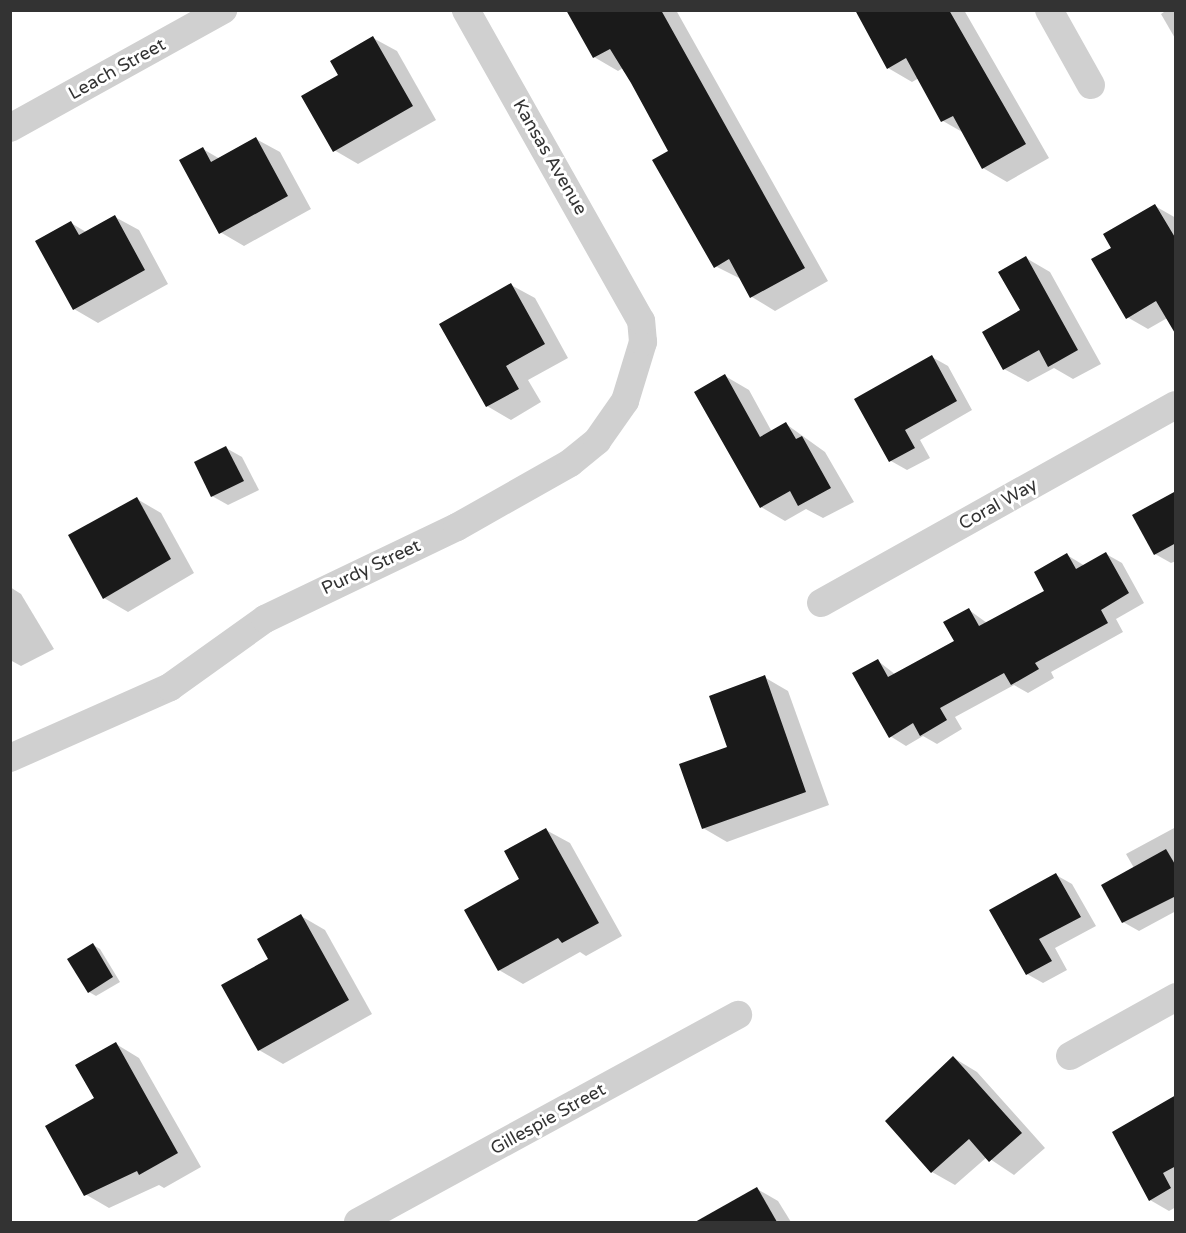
<!DOCTYPE html>
<style>
body{margin:0}
#map{position:relative;width:1186px;height:1233px;overflow:hidden;background:#fff;font-family:"Varela Round",sans-serif}
div>[style]{position:absolute}
[style*='--x']{left:calc(var(--x)*1px);top:calc(var(--y)*1px);width:calc(var(--w)*1px);rotate:calc(var(--a)*1deg)}
.shadow>*{inset:0;background:#0003}
.building>*{inset:0;background:#1a1a1a}
.minor>*{height:28px;margin:-14px;padding:0 14px;transform-origin:14px;border-radius:14px;background:#d0d0d0}
span{translate:-50% -50%;white-space:nowrap;text-align:center;line-height:1.15;-webkit-text-stroke:6px #fff;paint-order:stroke}
.street-label{font-size:18px;color:#333}
.frame{position:absolute;inset:0;border:12px solid #333;pointer-events:none}
</style>
<div id="map">
<div class="shadow">
<div style="clip-path:polygon(568px 10px,676px 10px,828px 281px,775px 311px,752px 297px,741px 279px,715px 266px,670px 152px,623px 68px,618px 71px,594px 57px)"></div>
<div style="clip-path:polygon(857px 10px,964px 10px,1049px 158px,1007px 182px,983px 168px,964px 133px,943px 121px,919px 78px,912px 82px,888px 68px)"></div>
<div style="clip-path:polygon(1167px 10px,1176px 10px,1176px 40px,1161px 14px)"></div>
<div style="clip-path:polygon(373px 38px,397px 51px,436px 120px,358px 164px,334px 150px,340px 76px)"></div>
<div style="clip-path:polygon(256px 139px,280px 152px,311px 209px,244px 246px,220px 232px,203px 149px,220px 159px)"></div>
<div style="clip-path:polygon(1155px 206px,1176px 218px,1176px 313px,1148px 329px,1127px 317px,1113px 248px)"></div>
<div style="clip-path:polygon(115px 217px,139px 230px,168px 284px,98px 323px,74px 309px,71px 223px,86px 232px)"></div>
<div style="clip-path:polygon(1026px 258px,1050px 272px,1101px 364px,1073px 379px,1054px 368px,1028px 382px,1004px 369px,1022px 311px)"></div>
<div style="clip-path:polygon(511px 285px,535px 298px,568px 358px,528px 380px,541px 402px,511px 420px,487px 406px)"></div>
<div style="clip-path:polygon(932px 357px,948px 366px,972px 410px,920px 440px,930px 458px,907px 470px,891px 461px,856px 399px)"></div>
<div style="clip-path:polygon(725px 376px,749px 390px,772px 432px,786px 424px,825px 452px,854px 502px,823px 518px,806px 509px,785px 521px,761px 507px)"></div>
<div style="clip-path:polygon(226px 448px,242px 457px,259px 490px,228px 505px,212px 496px)"></div>
<div style="clip-path:polygon(1176px 491px,1176px 561px,1171px 563px,1155px 554px,1134px 516px)"></div>
<div style="clip-path:polygon(137px 499px,161px 513px,194px 573px,128px 612px,104px 598px,70px 536px)"></div>
<div style="clip-path:polygon(1106px 554px,1122px 563px,1144px 603px,1116px 619px,1123px 632px,1051px 672px,1054px 678px,1028px 693px,1014px 685px,955px 717px,962px 729px,937px 744px,923px 736px,906px 746px,890px 736px,878px 661px,896px 675px,956px 641px,969px 610px,987px 623px,1046px 591px,1067px 555px,1085px 566px)"></div>
<div style="clip-path:polygon(10px 587px,21px 594px,54px 649px,21px 666px,10px 660px)"></div>
<div style="clip-path:polygon(764px 677px,788px 691px,829px 805px,727px 842px,703px 828px,729px 748px)"></div>
<div style="clip-path:polygon(1176px 827px,1176px 911px,1139px 931px,1123px 922px,1134px 868px,1126px 854px)"></div>
<div style="clip-path:polygon(546px 830px,570px 843px,622px 936px,586px 956px,580px 952px,523px 984px,499px 970px,521px 879px)"></div>
<div style="clip-path:polygon(1056px 875px,1072px 884px,1096px 926px,1055px 948px,1067px 970px,1043px 983px,1027px 974px)"></div>
<div style="clip-path:polygon(301px 916px,325px 930px,372px 1014px,283px 1064px,259px 1050px,270px 959px)"></div>
<div style="clip-path:polygon(93px 945px,100px 949px,120px 982px,96px 996px,89px 992px)"></div>
<div style="clip-path:polygon(116px 1044px,139px 1058px,201px 1167px,164px 1188px,159px 1185px,109px 1208px,85px 1194px,96px 1099px)"></div>
<div style="clip-path:polygon(954px 1058px,977px 1072px,1045px 1148px,1014px 1175px,987px 1157px,955px 1185px,932px 1172px)"></div>
<div style="clip-path:polygon(1176px 1100px,1176px 1207px,1169px 1211px,1150px 1200px)"></div>
<div style="clip-path:polygon(757px 1189px,778px 1201px,791px 1222px,697px 1222px)"></div>
</div>
<div class="building">
<div style="clip-path:polygon(566px 10px,661px 10px,805px 268px,750px 298px,729px 259px,714px 268px,652px 160px,668px 151px,631px 83px,610px 49px,593px 58px)"></div>
<div style="clip-path:polygon(855px 10px,949px 10px,1026px 144px,982px 169px,953px 116px,941px 122px,906px 58px,887px 69px)"></div>
<div style="clip-path:polygon(373px 36px,413px 106px,333px 152px,301px 96px,338px 75px,330px 61px)"></div>
<div style="clip-path:polygon(256px 137px,288px 196px,219px 234px,179px 160px,203px 147px,211px 162px)"></div>
<div style="clip-path:polygon(1155px 204px,1176px 239px,1176px 335px,1156px 301px,1126px 319px,1091px 259px,1111px 248px,1103px 234px)"></div>
<div style="clip-path:polygon(115px 215px,145px 270px,73px 310px,35px 241px,71px 221px,79px 235px)"></div>
<div style="clip-path:polygon(1026px 256px,1078px 350px,1048px 367px,1039px 350px,1003px 370px,982px 332px,1020px 310px,998px 272px)"></div>
<div style="clip-path:polygon(511px 283px,545px 344px,506px 366px,519px 389px,486px 407px,439px 324px)"></div>
<div style="clip-path:polygon(932px 355px,957px 401px,905px 430px,915px 448px,889px 462px,854px 399px)"></div>
<div style="clip-path:polygon(725px 374px,760px 437px,786px 422px,796px 439px,802px 436px,831px 488px,798px 506px,790px 491px,760px 508px,694px 392px)"></div>
<div style="clip-path:polygon(226px 446px,244px 481px,211px 497px,194px 462px)"></div>
<div style="clip-path:polygon(1176px 491px,1176px 543px,1154px 555px,1132px 515px)"></div>
<div style="clip-path:polygon(137px 497px,171px 559px,103px 599px,68px 535px)"></div>
<div style="clip-path:polygon(1106px 552px,1129px 593px,1101px 610px,1108px 623px,1035px 663px,1039px 669px,1011px 685px,1004px 673px,940px 708px,947px 720px,920px 736px,913px 723px,889px 738px,852px 673px,878px 659px,888px 677px,954px 641px,943px 622px,969px 608px,979px 626px,1044px 591px,1034px 572px,1067px 553px,1076px 569px)"></div>
<div style="clip-path:polygon(765px 675px,806px 792px,702px 829px,679px 764px,727px 747px,709px 696px)"></div>
<div style="clip-path:polygon(546px 828px,599px 923px,562px 943px,558px 938px,498px 971px,464px 910px,519px 879px,504px 851px)"></div>
<div style="clip-path:polygon(1166px 849px,1176px 866px,1176px 896px,1122px 923px,1101px 885px)"></div>
<div style="clip-path:polygon(1056px 873px,1081px 917px,1039px 939px,1052px 961px,1026px 975px,989px 910px)"></div>
<div style="clip-path:polygon(301px 914px,349px 1000px,258px 1051px,221px 985px,268px 959px,257px 939px)"></div>
<div style="clip-path:polygon(93px 943px,113px 977px,88px 993px,67px 959px)"></div>
<div style="clip-path:polygon(116px 1042px,178px 1153px,139px 1175px,137px 1171px,84px 1196px,45px 1126px,94px 1098px,75px 1065px)"></div>
<div style="clip-path:polygon(953px 1056px,1022px 1133px,989px 1162px,969px 1139px,931px 1173px,885px 1121px)"></div>
<div style="clip-path:polygon(1176px 1095px,1176px 1166px,1163px 1173px,1171px 1188px,1149px 1201px,1112px 1132px)"></div>
<div style="clip-path:polygon(757px 1187px,777px 1222px,695px 1222px)"></div>
</div>
<div class="minor">
<div style="--x:1049;--y:10;--w:86;--a:60.8"></div>
<div style="--x:10;--y:128;--w:244;--a:-29"></div>
<div style="--x:821;--y:603;--w:406;--a:-29.2"></div>
<div style="--x:10;--y:758;--w:175;--a:-23.9"></div>
<div style="--x:170;--y:687;--w:117;--a:-35.6"></div>
<div style="--x:265;--y:619;--w:213;--a:-25.6"></div>
<div style="--x:457;--y:527;--w:130;--a:-29.5"></div>
<div style="--x:570;--y:463;--w:35;--a:-39"></div>
<div style="--x:597;--y:441;--w:49;--a:-55"></div>
<div style="--x:625;--y:401;--w:62;--a:-73"></div>
<div style="--x:643;--y:342;--w:21;--a:-95"></div>
<div style="--x:641;--y:321;--w:357;--a:-119.4"></div>
<div style="--x:1070;--y:1056;--w:121;--a:-29.1"></div>
<div style="--x:358;--y:1222;--w:433;--a:-28.6"></div>
</div>
<div class="street-label">
<span style="left:117px;top:69px;rotate:-29deg">Leach Street</span>
<span style="left:550px;top:157px;rotate:60deg">Kansas Avenue</span>
<span style="left:998px;top:504px;rotate:-29deg">Coral Way</span>
<span style="left:371px;top:567px;rotate:-25deg">Purdy Street</span>
<span style="left:548px;top:1119px;rotate:-29deg">Gillespie Street</span>
</div>
<div class="frame"></div>
</div>
